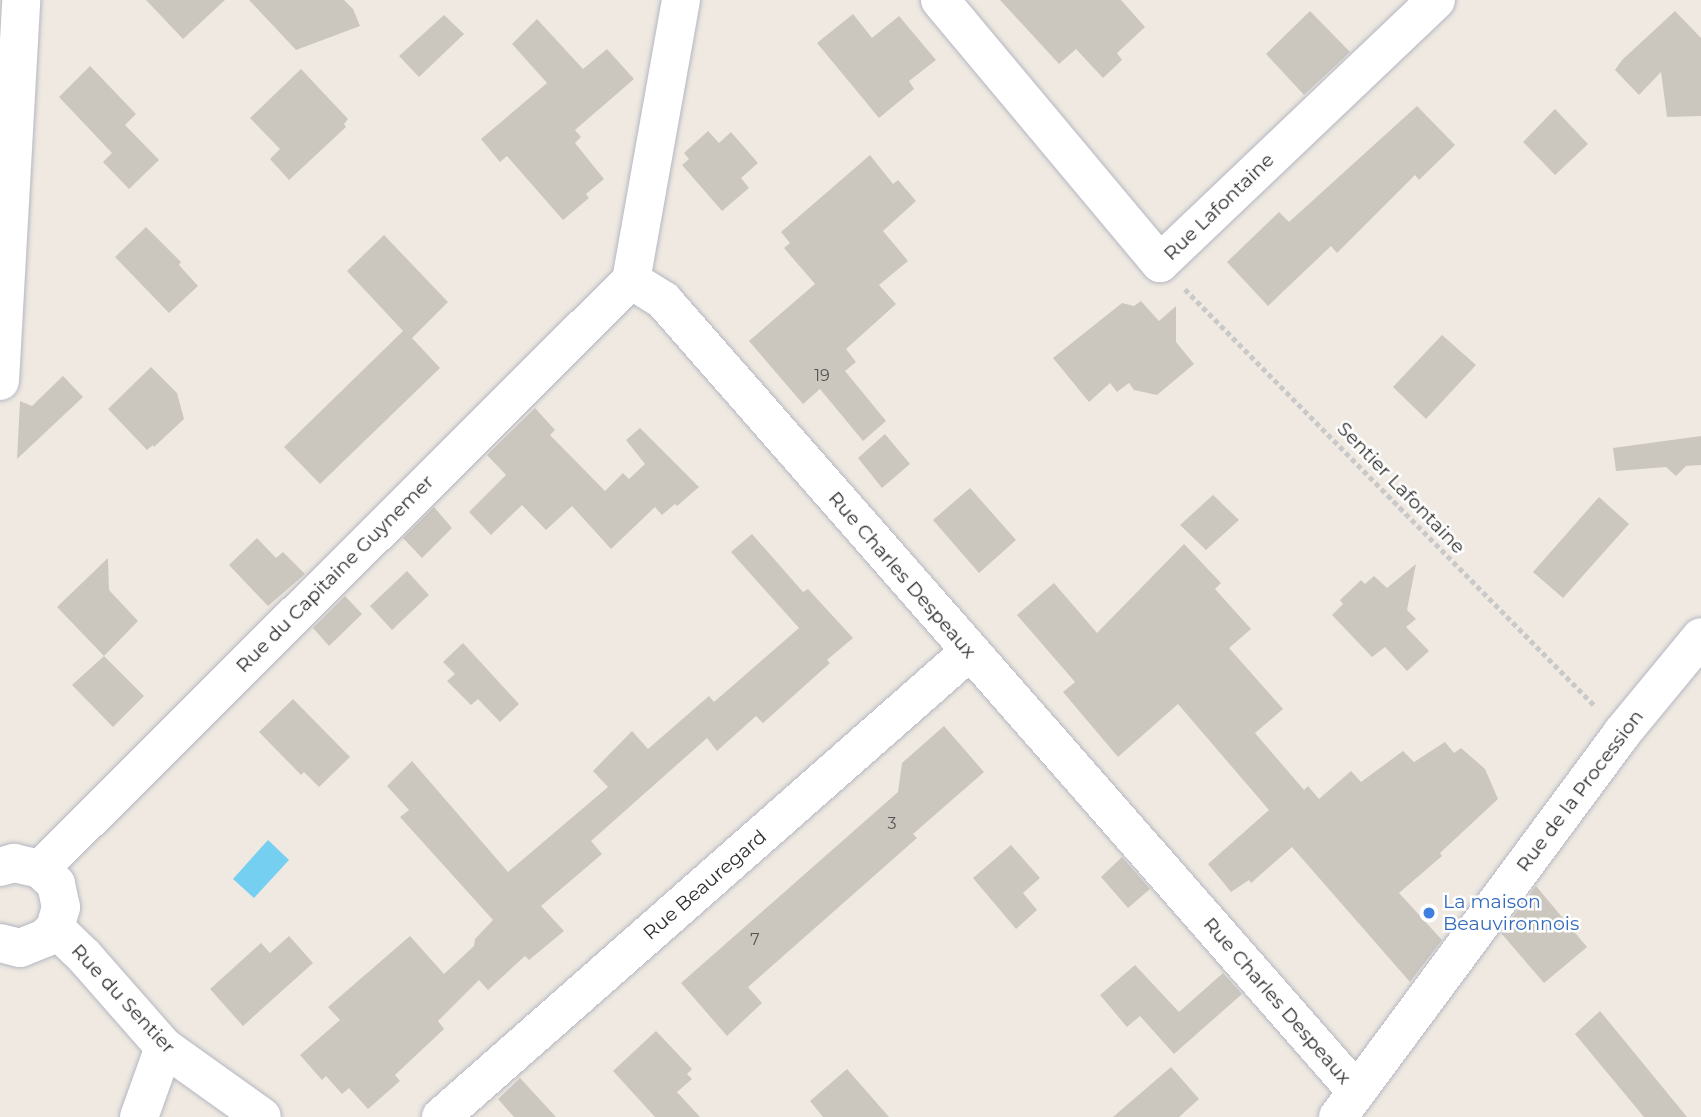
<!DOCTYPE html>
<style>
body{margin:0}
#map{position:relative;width:1701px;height:1117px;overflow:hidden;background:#efe9e1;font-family:Montserrat,sans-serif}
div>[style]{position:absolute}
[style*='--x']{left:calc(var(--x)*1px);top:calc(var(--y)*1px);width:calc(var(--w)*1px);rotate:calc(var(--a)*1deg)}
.water>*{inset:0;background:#75cff0}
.building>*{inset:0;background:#cbc7bf}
.path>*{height:4.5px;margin-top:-2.25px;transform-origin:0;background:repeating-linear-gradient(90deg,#c9c9c9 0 5px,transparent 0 8.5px)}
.roads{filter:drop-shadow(0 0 2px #b4b7c1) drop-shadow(0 0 2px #b4b7c1)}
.minor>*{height:38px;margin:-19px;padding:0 19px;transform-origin:19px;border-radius:19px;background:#fff}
.dots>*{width:19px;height:19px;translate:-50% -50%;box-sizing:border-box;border:4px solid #fff;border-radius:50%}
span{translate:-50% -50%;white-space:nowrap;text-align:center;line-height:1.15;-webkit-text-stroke:5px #fff;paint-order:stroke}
.number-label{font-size:16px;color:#555452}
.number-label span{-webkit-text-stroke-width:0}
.street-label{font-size:19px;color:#2e2e2e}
.shop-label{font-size:19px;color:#366cbe}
.left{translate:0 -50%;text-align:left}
</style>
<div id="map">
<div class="water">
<div style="clip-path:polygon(268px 840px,289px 860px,254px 898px,233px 879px)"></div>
</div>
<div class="building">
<div style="clip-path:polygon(146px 0,225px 0,183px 39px)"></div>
<div style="clip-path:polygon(249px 0,344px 0,353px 9px,360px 26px,296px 50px)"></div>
<div style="clip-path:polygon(1000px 0,1121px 0,1145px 27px,1117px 53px,1122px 60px,1103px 78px,1076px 49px,1059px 64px)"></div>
<div style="clip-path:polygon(1310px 11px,1350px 52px,1304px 95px,1266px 54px)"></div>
<div style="clip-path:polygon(1675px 11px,1701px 38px,1701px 116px,1667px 117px,1661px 72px,1639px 95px,1615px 70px,1622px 60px)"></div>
<div style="clip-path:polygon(853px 14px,872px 38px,899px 16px,936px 60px,909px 81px,914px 89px,879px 118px,817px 43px)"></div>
<div style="clip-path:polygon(444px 15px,464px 34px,419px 77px,399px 56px)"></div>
<div style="clip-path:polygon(537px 19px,583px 69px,607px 49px,634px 79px,575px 130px,581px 137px,575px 143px,604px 179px,586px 194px,589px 198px,563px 220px,507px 156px,500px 162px,481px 139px,547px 83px,512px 44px)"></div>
<div style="clip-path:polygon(90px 66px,136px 114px,125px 125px,159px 160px,129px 189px,103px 162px,112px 153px,59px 97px)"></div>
<div style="clip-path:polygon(301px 69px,348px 119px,344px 124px,346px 127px,289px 180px,270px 159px,280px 149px,250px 118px)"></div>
<div style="clip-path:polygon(1417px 106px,1455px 145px,1419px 180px,1415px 175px,1337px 253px,1331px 246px,1268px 306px,1227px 262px,1279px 212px,1289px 222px)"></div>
<div style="clip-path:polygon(1555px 109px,1588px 144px,1555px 175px,1523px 142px)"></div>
<div style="clip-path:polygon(708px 131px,719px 143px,731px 132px,758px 163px,741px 178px,749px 188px,722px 211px,682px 165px,689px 159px,684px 153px)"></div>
<div style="clip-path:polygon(870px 155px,893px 184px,898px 180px,916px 201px,883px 231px,908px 261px,879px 285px,896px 304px,846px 349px,856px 362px,845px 371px,886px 421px,863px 441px,820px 389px,803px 404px,749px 341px,815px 284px,784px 248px,790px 243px,781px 232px)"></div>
<div style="clip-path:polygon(146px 227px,181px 262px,179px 265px,198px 286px,169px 313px,115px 257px)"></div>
<div style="clip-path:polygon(384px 235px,448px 302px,412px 338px,440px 368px,320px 484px,284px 447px,403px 331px,347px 271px)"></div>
<div style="clip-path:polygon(1141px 301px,1159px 321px,1176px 306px,1176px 342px,1194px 364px,1157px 395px,1134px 390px,1129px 383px,1117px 392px,1110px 383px,1089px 402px,1053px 358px,1122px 303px,1134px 306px)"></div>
<div style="clip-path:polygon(1442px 335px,1476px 365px,1426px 419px,1393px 387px)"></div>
<div style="clip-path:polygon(151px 367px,177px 393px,184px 419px,154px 447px,153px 445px,147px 450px,108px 409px)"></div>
<div style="clip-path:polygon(63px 376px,83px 397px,17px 459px,20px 401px,32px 406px)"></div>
<div style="clip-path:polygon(535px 408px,555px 430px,550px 435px,605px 491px,623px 473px,629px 479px,645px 464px,626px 440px,640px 428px,699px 487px,677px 506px,675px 504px,662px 515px,655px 507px,611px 549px,572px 506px,546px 530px,522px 505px,491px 535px,469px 512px,506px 475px,487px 455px)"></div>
<div style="clip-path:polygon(885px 434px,910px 464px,882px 488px,858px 458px)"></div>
<div style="clip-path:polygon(1701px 436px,1701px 465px,1686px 466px,1676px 476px,1666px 467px,1616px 471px,1613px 448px)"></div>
<div style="clip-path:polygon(970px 488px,1016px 540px,979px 573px,933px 520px)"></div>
<div style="clip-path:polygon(1213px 495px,1239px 520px,1206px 550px,1180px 525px)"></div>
<div style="clip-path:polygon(1599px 497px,1629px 524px,1563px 598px,1533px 572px)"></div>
<div style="clip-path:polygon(434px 507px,452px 528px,422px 558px,403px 538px)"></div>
<div style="clip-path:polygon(752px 534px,803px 592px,808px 589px,853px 638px,827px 660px,830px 663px,763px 723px,756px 716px,717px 751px,707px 738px,591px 841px,602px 854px,541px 906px,564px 931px,529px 960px,525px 956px,488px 990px,479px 980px,438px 1021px,444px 1029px,395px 1075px,400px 1081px,368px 1109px,349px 1088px,342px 1094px,326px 1076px,322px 1080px,300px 1055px,340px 1020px,328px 1007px,410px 936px,444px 974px,474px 946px,475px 939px,493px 920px,400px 817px,409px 810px,387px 786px,412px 761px,508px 872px,608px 787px,593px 771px,632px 731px,648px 749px,709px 696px,714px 702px,799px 628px,731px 552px)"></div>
<div style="clip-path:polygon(257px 538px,276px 558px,283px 552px,305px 574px,268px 606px,229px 565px)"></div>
<div style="clip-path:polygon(1184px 544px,1221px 583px,1215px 589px,1251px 629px,1229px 648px,1283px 709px,1255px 733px,1304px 790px,1308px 786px,1319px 799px,1351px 771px,1361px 782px,1403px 751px,1414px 762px,1445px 742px,1454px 753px,1461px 748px,1485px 769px,1498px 799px,1440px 853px,1442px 856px,1399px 893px,1442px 940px,1410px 982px,1292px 847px,1251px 883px,1249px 880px,1231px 892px,1208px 864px,1269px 810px,1178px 704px,1118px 757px,1063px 692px,1075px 682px,1017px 615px,1054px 583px,1097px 633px)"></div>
<div style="clip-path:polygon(108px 558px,109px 590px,138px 621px,104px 656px,57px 607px)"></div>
<div style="clip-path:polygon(1416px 564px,1407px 610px,1416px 619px,1406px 627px,1429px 651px,1407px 671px,1385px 647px,1372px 657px,1332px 615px,1343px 604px,1340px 600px,1361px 580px,1365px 584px,1374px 576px,1387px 588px)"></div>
<div style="clip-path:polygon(407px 571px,429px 595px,392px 630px,370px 606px)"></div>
<div style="clip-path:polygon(345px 596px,362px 614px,329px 646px,313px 628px)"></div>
<div style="clip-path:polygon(463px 643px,519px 704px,500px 722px,478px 699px,471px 705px,447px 681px,455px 674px,443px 662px)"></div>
<div style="clip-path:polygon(104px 656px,144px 696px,113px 727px,72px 685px)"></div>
<div style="clip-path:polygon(293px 699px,350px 757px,319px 787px,304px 772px,301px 775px,259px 732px)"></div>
<div style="clip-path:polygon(944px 726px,984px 772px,913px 834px,917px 838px,748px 987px,762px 1003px,727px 1036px,681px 983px,898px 792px,902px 763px)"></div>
<div style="clip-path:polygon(1011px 845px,1040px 878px,1023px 893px,1037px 910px,1016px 929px,973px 878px)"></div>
<div style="clip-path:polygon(1122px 857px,1150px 889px,1128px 908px,1101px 877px)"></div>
<div style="clip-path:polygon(1536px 886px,1587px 947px,1544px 983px,1501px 933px)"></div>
<div style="clip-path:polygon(289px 936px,313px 963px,243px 1026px,210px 989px,261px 943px,270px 953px)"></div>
<div style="clip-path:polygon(1135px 965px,1179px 1012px,1223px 973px,1242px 994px,1174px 1054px,1140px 1016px,1127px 1027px,1100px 995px)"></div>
<div style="clip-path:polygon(1600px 1011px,1637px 1056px,1687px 1117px,1644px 1117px,1575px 1034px)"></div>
<div style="clip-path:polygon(656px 1031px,692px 1069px,687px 1074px,692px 1079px,677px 1092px,700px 1117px,655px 1117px,613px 1071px)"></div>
<div style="clip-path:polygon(1171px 1067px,1199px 1099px,1179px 1117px,1113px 1117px)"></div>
<div style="clip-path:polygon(847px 1069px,889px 1117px,823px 1117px,810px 1101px)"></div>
<div style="clip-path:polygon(520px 1078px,556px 1117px,514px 1117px,498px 1099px)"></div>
</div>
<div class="path">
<div style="--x:1185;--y:289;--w:586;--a:45.48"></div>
</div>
<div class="roads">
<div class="minor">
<div style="--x:681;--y:0;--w:284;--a:100.1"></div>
<div style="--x:631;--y:280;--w:39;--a:32"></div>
<div style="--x:664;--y:301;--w:1050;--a:48.78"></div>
<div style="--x:940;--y:0;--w:343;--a:50.1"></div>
<div style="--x:1160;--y:263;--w:381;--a:-43.6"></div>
<div style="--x:0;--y:381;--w:382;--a:-86.8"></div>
<div style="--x:0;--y:867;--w:15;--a:-16"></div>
<div style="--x:14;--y:863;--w:27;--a:13"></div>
<div style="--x:40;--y:869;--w:22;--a:43"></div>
<div style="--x:56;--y:884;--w:24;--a:78"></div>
<div style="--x:61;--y:907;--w:22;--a:106"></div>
<div style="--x:55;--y:928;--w:14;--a:135"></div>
<div style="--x:45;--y:938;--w:27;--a:158"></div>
<div style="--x:20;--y:948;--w:21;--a:-166"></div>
<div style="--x:40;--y:869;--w:834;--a:-44.9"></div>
<div style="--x:55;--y:928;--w:42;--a:44"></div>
<div style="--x:85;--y:957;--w:120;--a:48.7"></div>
<div style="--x:164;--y:1047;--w:120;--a:35.5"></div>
<div style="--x:139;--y:1117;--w:74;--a:-70.3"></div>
<div style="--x:441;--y:1117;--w:704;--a:-41.37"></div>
<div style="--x:1338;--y:1117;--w:478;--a:-53.5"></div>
<div style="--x:1622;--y:733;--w:124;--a:-50.5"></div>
</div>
</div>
<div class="dots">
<div style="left:1429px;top:913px;background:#3f7fe0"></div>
</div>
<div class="number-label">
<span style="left:822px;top:376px">19</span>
<span style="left:892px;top:824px">3</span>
<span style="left:755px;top:940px">7</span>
</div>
<div class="street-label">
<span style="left:1219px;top:207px;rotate:-44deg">Rue Lafontaine</span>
<span style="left:1401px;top:488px;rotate:46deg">Sentier Lafontaine</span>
<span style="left:335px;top:574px;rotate:-45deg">Rue du Capitaine Guynemer</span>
<span style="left:902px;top:575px;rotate:49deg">Rue Charles Despeaux</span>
<span style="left:1580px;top:791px;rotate:-53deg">Rue de la Procession</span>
<span style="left:705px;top:885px;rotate:-41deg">Rue Beauregard</span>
<span style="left:123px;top:999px;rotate:47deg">Rue du Sentier</span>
<span style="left:1277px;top:1001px;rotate:49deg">Rue Charles Despeaux</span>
</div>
<div class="shop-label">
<span class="left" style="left:1443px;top:913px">La maison<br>Beauvironnois</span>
</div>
</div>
